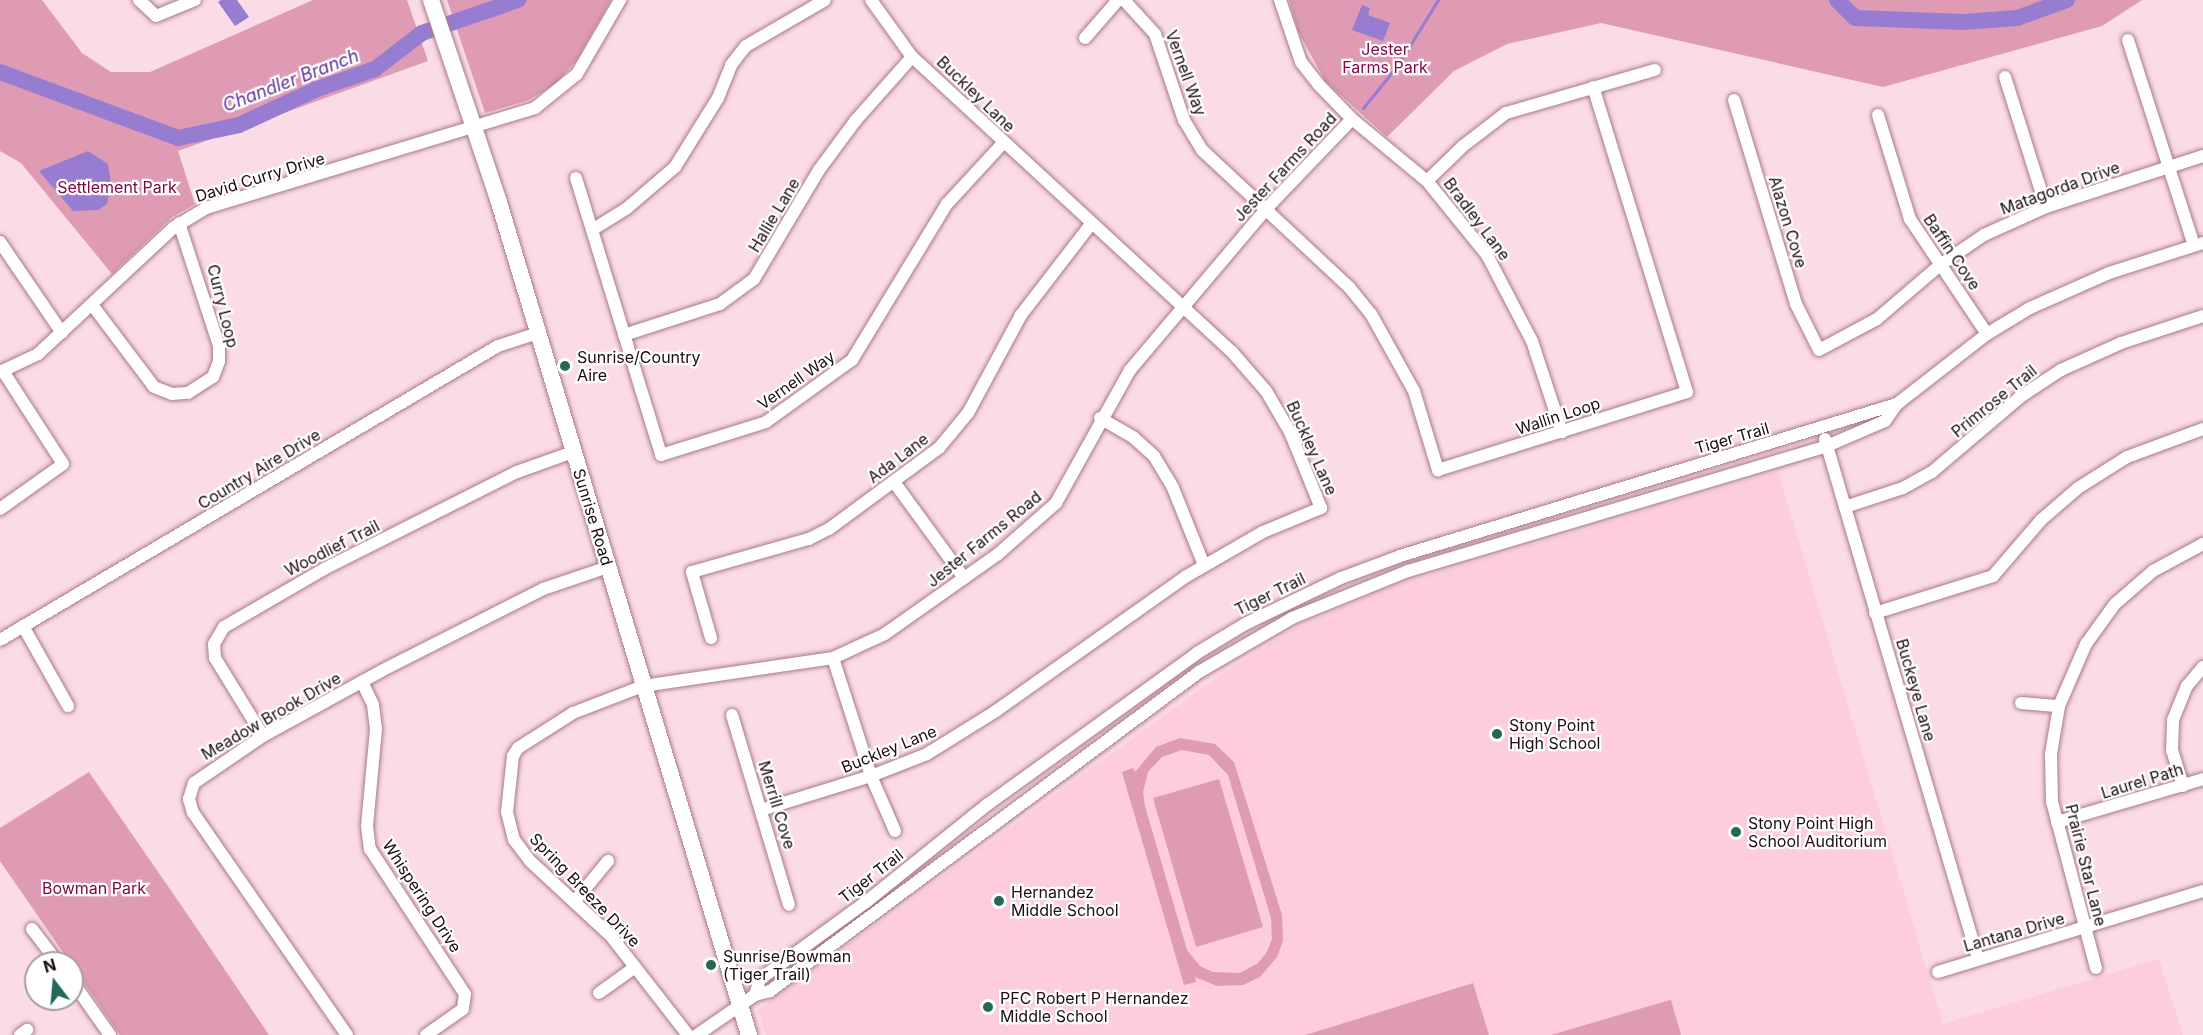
<!DOCTYPE html>
<style>
body{margin:0}
#map{position:relative;width:2203px;height:1035px;overflow:hidden;background:#fbdbe5;font-family:Inter,sans-serif}
div>[style]{position:absolute}
[style*='--x']{left:calc(var(--x)*1px);top:calc(var(--y)*1px);width:calc(var(--w)*1px);rotate:calc(var(--a)*1deg)}
.built>*{inset:0;background:#fdcddd}
.green>*{inset:0;background:#df9bb3}
.water>*{inset:0;background:#967dd1}
.stream>*{height:3px;margin:-1.5px;padding:0 1.5px;transform-origin:1.5px;border-radius:1.5px;background:#967dd1}
.river>*{height:16px;margin:-8px;padding:0 8px;transform-origin:8px;border-radius:8px;background:#967dd1}
.roads{filter:drop-shadow(0 0 2px #a87989) drop-shadow(0 0 2px #a87989)}
.minor>*{height:12px;margin:-6px;padding:0 6px;transform-origin:6px;border-radius:6px;background:#fff}
.major>*{height:16px;margin:-8px;padding:0 8px;transform-origin:8px;border-radius:8px;background:#fff}
.dots>*{width:16px;height:16px;translate:-50% -50%;box-sizing:border-box;border:3px solid #fff;border-radius:50%}
span{translate:-50% -50%;white-space:nowrap;text-align:center;line-height:1.15;-webkit-text-stroke:4.5px #fff;paint-order:stroke}
.park-label{font-size:16px;color:#810948}
.street-label{font-size:16px;color:#1d0c13}
.poi-label{font-size:16px;color:#1d0c13}
.left{translate:0 -50%;text-align:left}
.water-label{font-size:18px;color:#5e389c;font-style:italic}
.north{position:absolute;left:24px;top:951px;width:60px;height:60px;box-sizing:border-box;background:#fff;border:2px solid #a59ea1;border-radius:50%;rotate:344deg;font-size:16px;font-weight:700;line-height:24px;text-align:center;color:#1d0c13}
.north::after{content:'';display:block;margin:auto;width:21px;height:27px;background:#24685a;clip-path:polygon(50% 0,100% 100%,50% 72%,0 100%)}
</style>
<div id="map">
<div class="built">
<div style="clip-path:polygon(1778px 471px,1943px 1024px,2159px 959px,2183px 1035px,766px 1035px,758px 1010px,1220px 675px,1291px 630px,1390px 587px)"></div>
</div>
<div class="green">
<div style="clip-path:polygon(0 0,42px 0,82px 53px,111px 72px,150px 72px,313px 0,407px 0,428px 61px,178px 151px,195px 204px,172px 217px,112px 274px,21px 163px,0 151px)"></div>
<div style="clip-path:polygon(447px 0,611px 0,576px 61px,555px 84px,529px 100px,485px 113px)"></div>
<div style="clip-path:polygon(1289px 0,2142px 0,2102px 26px,1883px 87px,1601px 23px,1507px 44px,1454px 71px,1387px 137px,1325px 81px,1298px 31px)"></div>
<div style="clip-path:polygon(evenodd,1180px 738px,1215px 744px,1234px 762px,1282px 915px,1283px 941px,1277px 957px,1260px 977px,1243px 985px,1217px 986px,1195px 977px,1196px 982px,1184px 985px,1122px 772px,1133px 768px,1135px 772px,1156px 747px,1180px 738px,1182px 750px,1209px 755px,1228px 775px,1271px 918px,1272px 939px,1267px 952px,1258px 963px,1240px 973px,1213px 972px,1200px 966px,1187px 950px,1145px 806px,1143px 792px,1148px 772px,1162px 757px,1182px 750px)"></div>
<div style="clip-path:polygon(89px 772px,183px 908px,269px 1035px,120px 1035px,0 861px,0 828px)"></div>
<div style="clip-path:polygon(1219px 779px,1263px 927px,1196px 947px,1153px 798px)"></div>
<div style="clip-path:polygon(1473px 983px,1489px 1035px,1305px 1035px,1325px 1029px)"></div>
<div style="clip-path:polygon(1671px 1000px,1681px 1035px,1551px 1035px,1670px 1000px)"></div>
</div>
<div class="water">
<div style="clip-path:polygon(221px 0,237px 0,249px 17px,235px 26px,218px 2px)"></div>
<div style="clip-path:polygon(1362px 5px,1370px 8px,1368px 15px,1390px 23px,1383px 41px,1352px 30px)"></div>
<div style="clip-path:polygon(88px 151px,108px 164px,111px 183px,107px 204px,98px 210px,73px 211px,39px 171px)"></div>
</div>
<div class="stream">
<div style="--x:1363;--y:108;--w:54;--a:-51"></div>
<div style="--x:1397;--y:66;--w:78;--a:-58.2"></div>
</div>
<div class="river">
<div style="--x:1837;--y:0;--w:25;--a:45"></div>
<div style="--x:1855;--y:18;--w:109;--a:2.1"></div>
<div style="--x:1964;--y:22;--w:53;--a:-4.3"></div>
<div style="--x:2017;--y:18;--w:53;--a:-19.8"></div>
<div style="--x:0;--y:72;--w:190;--a:20.3"></div>
<div style="--x:178;--y:138;--w:62;--a:-12"></div>
<div style="--x:239;--y:125;--w:86;--a:-24.8"></div>
<div style="--x:317;--y:89;--w:61;--a:-19"></div>
<div style="--x:375;--y:69;--w:59;--a:-37.5"></div>
<div style="--x:422;--y:33;--w:102;--a:-19"></div>
</div>
<div class="roads">
<div class="minor">
<div style="--x:139;--y:0;--w:23;--a:43"></div>
<div style="--x:156;--y:16;--w:42;--a:-22.3"></div>
<div style="--x:1124;--y:0;--w:46;--a:47.6"></div>
<div style="--x:1155;--y:34;--w:91;--a:71.4"></div>
<div style="--x:1184;--y:120;--w:35;--a:59"></div>
<div style="--x:1202;--y:150;--w:201;--a:43"></div>
<div style="--x:1349;--y:287;--w:35;--a:51"></div>
<div style="--x:1371;--y:314;--w:88;--a:60.8"></div>
<div style="--x:1414;--y:391;--w:83;--a:73.1"></div>
<div style="--x:1438;--y:470;--w:261;--a:-17.4"></div>
<div style="--x:1687;--y:392;--w:319;--a:-107.1"></div>
<div style="--x:1280;--y:0;--w:65;--a:71.3"></div>
<div style="--x:1301;--y:62;--w:28;--a:52"></div>
<div style="--x:1318;--y:84;--w:49;--a:45.8"></div>
<div style="--x:1352;--y:119;--w:97;--a:39.6"></div>
<div style="--x:1427;--y:181;--w:95;--a:51"></div>
<div style="--x:1487;--y:255;--w:97;--a:62.4"></div>
<div style="--x:1532;--y:341;--w:96;--a:71.8"></div>
<div style="--x:1085;--y:38;--w:50;--a:-49"></div>
<div style="--x:2128;--y:40;--w:215;--a:72.2"></div>
<div style="--x:2005;--y:77;--w:136;--a:72.5"></div>
<div style="--x:1734;--y:100;--w:213;--a:73.1"></div>
<div style="--x:1796;--y:304;--w:51;--a:63.4"></div>
<div style="--x:1819;--y:350;--w:66;--a:-28.1"></div>
<div style="--x:1877;--y:319;--w:83;--a:-40.6"></div>
<div style="--x:1940;--y:265;--w:53;--a:-34.3"></div>
<div style="--x:1984;--y:235;--w:68;--a:-24.3"></div>
<div style="--x:2046;--y:207;--w:165;--a:-18"></div>
<div style="--x:1878;--y:115;--w:109;--a:72.9"></div>
<div style="--x:1910;--y:219;--w:138;--a:56.2"></div>
<div style="--x:576;--y:178;--w:290;--a:72.9"></div>
<div style="--x:661;--y:455;--w:110;--a:-17.4"></div>
<div style="--x:766;--y:422;--w:106;--a:-35.8"></div>
<div style="--x:852;--y:360;--w:183;--a:-58.7"></div>
<div style="--x:947;--y:204;--w:83;--a:-47.4"></div>
<div style="--x:1427;--y:181;--w:50;--a:-44.2"></div>
<div style="--x:1463;--y:146;--w:54;--a:-37.5"></div>
<div style="--x:1506;--y:113;--w:155;--a:-16.1"></div>
<div style="--x:592;--y:230;--w:40;--a:-32"></div>
<div style="--x:626;--y:209;--w:65;--a:-40.6"></div>
<div style="--x:675;--y:167;--w:81;--a:-58.1"></div>
<div style="--x:718;--y:98;--w:35;--a:-68"></div>
<div style="--x:731;--y:65;--w:24;--a:-52"></div>
<div style="--x:746;--y:46;--w:91;--a:-30.2"></div>
<div style="--x:0;--y:242;--w:110;--a:55.7"></div>
<div style="--x:93;--y:306;--w:101;--a:53"></div>
<div style="--x:154;--y:387;--w:19;--a:21"></div>
<div style="--x:172;--y:394;--w:16;--a:-4"></div>
<div style="--x:188;--y:393;--w:30;--a:-33"></div>
<div style="--x:213;--y:377;--w:17;--a:-69"></div>
<div style="--x:219;--y:361;--w:15;--a:-90"></div>
<div style="--x:219;--y:346;--w:129;--a:-108"></div>
<div style="--x:624;--y:335;--w:101;--a:-17.9"></div>
<div style="--x:720;--y:304;--w:42;--a:-36.3"></div>
<div style="--x:754;--y:279;--w:127;--a:-59.2"></div>
<div style="--x:819;--y:170;--w:62;--a:-53.5"></div>
<div style="--x:856;--y:120;--w:84;--a:-48.4"></div>
<div style="--x:0;--y:372;--w:42;--a:-25.3"></div>
<div style="--x:38;--y:354;--w:185;--a:-43"></div>
<div style="--x:173;--y:228;--w:39;--a:-31"></div>
<div style="--x:206;--y:208;--w:344;--a:-16.9"></div>
<div style="--x:535;--y:108;--w:54;--a:-39"></div>
<div style="--x:577;--y:74;--w:86;--a:-59.8"></div>
<div style="--x:1100;--y:418;--w:39;--a:30"></div>
<div style="--x:1134;--y:438;--w:27;--a:42"></div>
<div style="--x:1154;--y:456;--w:37;--a:59"></div>
<div style="--x:1173;--y:488;--w:83;--a:68.1"></div>
<div style="--x:1825;--y:439;--w:542;--a:73.6"></div>
<div style="--x:894;--y:482;--w:119;--a:53.9"></div>
<div style="--x:1845;--y:507;--w:61;--a:-18.1"></div>
<div style="--x:1903;--y:488;--w:33;--a:-29"></div>
<div style="--x:1932;--y:472;--w:116;--a:-40.4"></div>
<div style="--x:2020;--y:397;--w:49;--a:-33.4"></div>
<div style="--x:2061;--y:370;--w:66;--a:-24.2"></div>
<div style="--x:2121;--y:343;--w:86;--a:-18.2"></div>
<div style="--x:0;--y:509;--w:77;--a:-35.5"></div>
<div style="--x:63;--y:464;--w:111;--a:-122.8"></div>
<div style="--x:1875;--y:613;--w:124;--a:-17.4"></div>
<div style="--x:1993;--y:576;--w:74;--a:-49.4"></div>
<div style="--x:2041;--y:520;--w:49;--a:-40.9"></div>
<div style="--x:2078;--y:488;--w:58;--a:-32.3"></div>
<div style="--x:2127;--y:457;--w:81;--a:-20.2"></div>
<div style="--x:23;--y:626;--w:92;--a:60.6"></div>
<div style="--x:711;--y:638;--w:69;--a:-106.1"></div>
<div style="--x:692;--y:572;--w:122;--a:-15.8"></div>
<div style="--x:809;--y:539;--w:22;--a:-27"></div>
<div style="--x:829;--y:529;--w:137;--a:-36.4"></div>
<div style="--x:939;--y:448;--w:45;--a:-50.4"></div>
<div style="--x:968;--y:413;--w:111;--a:-61.6"></div>
<div style="--x:1021;--y:315;--w:115;--a:-52.4"></div>
<div style="--x:0;--y:640;--w:578;--a:-30.56"></div>
<div style="--x:498;--y:346;--w:42;--a:-18"></div>
<div style="--x:833;--y:658;--w:124;--a:72.1"></div>
<div style="--x:871;--y:776;--w:60;--a:66.4"></div>
<div style="--x:362;--y:682;--w:25;--a:64"></div>
<div style="--x:373;--y:705;--w:24;--a:83"></div>
<div style="--x:376;--y:729;--w:97;--a:95.3"></div>
<div style="--x:367;--y:826;--w:23;--a:83"></div>
<div style="--x:370;--y:849;--w:173;--a:56.8"></div>
<div style="--x:465;--y:994;--w:15;--a:98"></div>
<div style="--x:463;--y:1009;--w:45;--a:144.9"></div>
<div style="--x:2021;--y:703;--w:38;--a:5"></div>
<div style="--x:732;--y:715;--w:198;--a:73.3"></div>
<div style="--x:263;--y:736;--w:92;--a:-121.6"></div>
<div style="--x:215;--y:658;--w:14;--a:-94"></div>
<div style="--x:214;--y:644;--w:20;--a:-60"></div>
<div style="--x:224;--y:627;--w:116;--a:-30.1"></div>
<div style="--x:324;--y:569;--w:216;--a:-26.7"></div>
<div style="--x:517;--y:472;--w:59;--a:-19.7"></div>
<div style="--x:2183;--y:786;--w:37;--a:-107"></div>
<div style="--x:2172;--y:751;--w:31;--a:-88"></div>
<div style="--x:2173;--y:720;--w:37;--a:-68"></div>
<div style="--x:2187;--y:686;--w:25;--a:-50"></div>
<div style="--x:761;--y:810;--w:115;--a:-17.2"></div>
<div style="--x:871;--y:776;--w:60;--a:-21.4"></div>
<div style="--x:927;--y:754;--w:81;--a:-31.9"></div>
<div style="--x:996;--y:711;--w:232;--a:-35.3"></div>
<div style="--x:1185;--y:577;--w:90;--a:-30"></div>
<div style="--x:1263;--y:532;--w:63;--a:-22.5"></div>
<div style="--x:1321;--y:508;--w:82;--a:-112.2"></div>
<div style="--x:1290;--y:432;--w:48;--a:-120.3"></div>
<div style="--x:1266;--y:391;--w:52;--a:-131.1"></div>
<div style="--x:1232;--y:352;--w:435;--a:-137.3"></div>
<div style="--x:912;--y:57;--w:70;--a:-125.7"></div>
<div style="--x:2057;--y:822;--w:152;--a:-16.4"></div>
<div style="--x:575;--y:901;--w:52;--a:-50.5"></div>
<div style="--x:32;--y:929;--w:43;--a:52.6"></div>
<div style="--x:2096;--y:968;--w:172;--a:-104.8"></div>
<div style="--x:2052;--y:802;--w:48;--a:-91.2"></div>
<div style="--x:2051;--y:754;--w:49;--a:-80.5"></div>
<div style="--x:2059;--y:706;--w:68;--a:-66.5"></div>
<div style="--x:2086;--y:644;--w:49;--a:-54.1"></div>
<div style="--x:2115;--y:604;--w:50;--a:-41"></div>
<div style="--x:2153;--y:571;--w:57;--a:-28.4"></div>
<div style="--x:1938;--y:972;--w:277;--a:-17"></div>
<div style="--x:72;--y:981;--w:66;--a:54.9"></div>
<div style="--x:599;--y:993;--w:44;--a:-35.8"></div>
<div style="--x:755;--y:995;--w:17;--a:-73"></div>
<div style="--x:760;--y:979;--w:131;--a:-36"></div>
<div style="--x:866;--y:902;--w:156;--a:-38.8"></div>
<div style="--x:988;--y:804;--w:258;--a:-35.8"></div>
<div style="--x:1197;--y:653;--w:56;--a:-31.1"></div>
<div style="--x:1245;--y:624;--w:106;--a:-25.6"></div>
<div style="--x:1341;--y:578;--w:63;--a:-20.4"></div>
<div style="--x:1400;--y:556;--w:520;--a:-17.01"></div>
<div style="--x:1897;--y:404;--w:114;--a:-37.9"></div>
<div style="--x:1987;--y:334;--w:50;--a:-31.2"></div>
<div style="--x:2030;--y:308;--w:86;--a:-23.9"></div>
<div style="--x:2109;--y:273;--w:99;--a:-17.7"></div>
<div style="--x:20;--y:1035;--w:9;--a:-36"></div>
<div style="--x:347;--y:1035;--w:270;--a:-124.7"></div>
<div style="--x:193;--y:813;--w:15;--a:-106"></div>
<div style="--x:189;--y:799;--w:17;--a:-73"></div>
<div style="--x:194;--y:783;--w:83;--a:-34.3"></div>
<div style="--x:263;--y:736;--w:135;--a:-28.8"></div>
<div style="--x:381;--y:671;--w:182;--a:-26.8"></div>
<div style="--x:543;--y:589;--w:69;--a:-18.7"></div>
<div style="--x:688;--y:1035;--w:125;--a:-127.9"></div>
<div style="--x:611;--y:936;--w:110;--a:-137.2"></div>
<div style="--x:530;--y:861;--w:26;--a:-127"></div>
<div style="--x:514;--y:840;--w:29;--a:-104"></div>
<div style="--x:507;--y:812;--w:56;--a:-83.9"></div>
<div style="--x:513;--y:756;--w:9;--a:-58"></div>
<div style="--x:518;--y:748;--w:65;--a:-32.5"></div>
<div style="--x:573;--y:713;--w:75;--a:-21.1"></div>
<div style="--x:643;--y:686;--w:192;--a:-8.4"></div>
<div style="--x:833;--y:658;--w:57;--a:-24.8"></div>
<div style="--x:885;--y:634;--w:138;--a:-35.3"></div>
<div style="--x:998;--y:554;--w:77;--a:-41.3"></div>
<div style="--x:1056;--y:503;--w:152;--a:-60.9"></div>
<div style="--x:1130;--y:370;--w:211;--a:-49.8"></div>
<div style="--x:1266;--y:209;--w:124;--a:-46.3"></div>
<div style="--x:697;--y:1035;--w:70;--a:-34.6"></div>
<div style="--x:755;--y:995;--w:16;--a:-15"></div>
<div style="--x:770;--y:991;--w:535;--a:-36.63"></div>
<div style="--x:1199;--y:672;--w:108;--a:-30.1"></div>
<div style="--x:1292;--y:618;--w:125;--a:-22.1"></div>
<div style="--x:1408;--y:571;--w:437;--a:-16.6"></div>
<div style="--x:1827;--y:446;--w:63;--a:-23.3"></div>
<div style="--x:1885;--y:421;--w:21;--a:-55"></div>
</div>
<div class="major">
<div style="--x:431;--y:0;--w:210;--a:71.4"></div>
<div style="--x:498;--y:199;--w:873;--a:73.29"></div>
</div>
</div>
<div class="dots">
<div style="left:565px;top:366px;background:#24685a"></div>
<div style="left:1497px;top:734px;background:#24685a"></div>
<div style="left:1736px;top:832px;background:#24685a"></div>
<div style="left:999px;top:901px;background:#24685a"></div>
<div style="left:711px;top:965px;background:#24685a"></div>
<div style="left:988px;top:1007px;background:#24685a"></div>
</div>
<div class="park-label">
<span style="left:1385px;top:58px">Jester<br>Farms Park</span>
<span style="left:117px;top:187px">Settlement Park</span>
<span style="left:94px;top:888px">Bowman Park</span>
</div>
<div class="street-label">
<span style="left:1186px;top:73px;rotate:70deg">Vernell Way</span>
<span style="left:976px;top:94px;rotate:44deg">Buckley Lane</span>
<span style="left:1285px;top:167px;rotate:-47deg">Jester Farms Road</span>
<span style="left:260px;top:177px;rotate:-17deg">David Curry Drive</span>
<span style="left:2060px;top:188px;rotate:-20deg">Matagorda Drive</span>
<span style="left:774px;top:215px;rotate:-59deg">Hallie Lane</span>
<span style="left:1477px;top:219px;rotate:53deg">Bradley Lane</span>
<span style="left:1788px;top:222px;rotate:73deg">Alazon Cove</span>
<span style="left:1952px;top:252px;rotate:56deg">Baffin Cove</span>
<span style="left:223px;top:306px;rotate:76deg">Curry Loop</span>
<span style="left:796px;top:380px;rotate:-35deg">Vernell Way</span>
<span style="left:1994px;top:401px;rotate:-39deg">Primrose Trail</span>
<span style="left:1558px;top:416px;rotate:-18deg">Wallin Loop</span>
<span style="left:1732px;top:438px;rotate:-16deg">Tiger Trail</span>
<span style="left:1312px;top:448px;rotate:66deg">Buckley Lane</span>
<span style="left:898px;top:458px;rotate:-37deg">Ada Lane</span>
<span style="left:259px;top:469px;rotate:-31deg">Country Aire Drive</span>
<span style="left:593px;top:517px;rotate:73deg">Sunrise Road</span>
<span style="left:984px;top:539px;rotate:-39deg">Jester Farms Road</span>
<span style="left:332px;top:548px;rotate:-27deg">Woodlief Trail</span>
<span style="left:1270px;top:594px;rotate:-26deg">Tiger Trail</span>
<span style="left:1916px;top:690px;rotate:74deg">Buckeye Lane</span>
<span style="left:271px;top:716px;rotate:-30deg">Meadow Brook Drive</span>
<span style="left:889px;top:749px;rotate:-22deg">Buckley Lane</span>
<span style="left:2142px;top:781px;rotate:-17deg">Laurel Path</span>
<span style="left:777px;top:805px;rotate:73deg">Merrill Cove</span>
<span style="left:2086px;top:865px;rotate:76deg">Prairie Star Lane</span>
<span style="left:871px;top:876px;rotate:-38deg">Tiger Trail</span>
<span style="left:585px;top:890px;rotate:46deg">Spring Breeze Drive</span>
<span style="left:422px;top:896px;rotate:57deg">Whispering Drive</span>
<span style="left:2014px;top:932px;rotate:-16deg">Lantana Drive</span>
</div>
<div class="poi-label">
<span class="left" style="left:577px;top:366px">Sunrise/Country<br>Aire</span>
<span class="left" style="left:1509px;top:734px">Stony Point<br>High School</span>
<span class="left" style="left:1748px;top:832px">Stony Point High<br>School Auditorium</span>
<span class="left" style="left:1011px;top:901px">Hernandez<br>Middle School</span>
<span class="left" style="left:723px;top:965px">Sunrise/Bowman<br>(Tiger Trail)</span>
<span class="left" style="left:1000px;top:1007px">PFC Robert P Hernandez<br>Middle School</span>
</div>
<div class="water-label">
<span style="left:291px;top:81px;rotate:-21deg">Chandler Branch</span>
</div>
<div class="north">N</div>
</div>
